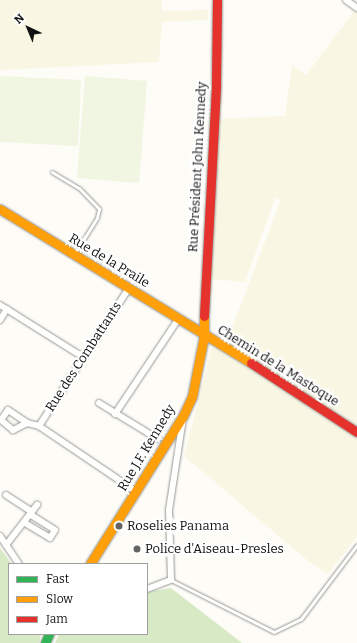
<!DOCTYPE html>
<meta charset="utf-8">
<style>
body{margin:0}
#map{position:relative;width:357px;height:643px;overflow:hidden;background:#fdfcf7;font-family:Bitter,serif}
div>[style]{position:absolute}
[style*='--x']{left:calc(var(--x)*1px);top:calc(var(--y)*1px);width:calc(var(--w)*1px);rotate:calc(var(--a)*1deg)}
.farmland>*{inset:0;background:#f9f7e4}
.forest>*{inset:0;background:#d8eac5}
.pitch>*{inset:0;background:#f0f6e1}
.roads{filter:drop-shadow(0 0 1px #979795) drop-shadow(0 0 1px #979795)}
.lane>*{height:3px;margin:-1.5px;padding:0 1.5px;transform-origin:1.5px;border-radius:1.5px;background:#fffffe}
.street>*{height:6px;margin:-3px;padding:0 3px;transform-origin:3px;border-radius:3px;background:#fffffe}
.fast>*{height:9px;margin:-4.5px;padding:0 4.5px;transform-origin:4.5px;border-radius:4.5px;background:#30b455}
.slow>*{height:9px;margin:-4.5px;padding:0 4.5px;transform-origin:4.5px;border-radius:4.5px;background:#ff9f0a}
.jam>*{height:9px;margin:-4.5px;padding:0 4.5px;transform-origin:4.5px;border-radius:4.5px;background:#e5322d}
.dots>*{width:11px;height:11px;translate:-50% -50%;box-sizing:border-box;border:2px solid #fff;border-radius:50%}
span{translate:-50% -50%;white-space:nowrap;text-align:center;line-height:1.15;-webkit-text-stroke:4px #fff;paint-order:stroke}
.street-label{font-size:13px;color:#111}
.poi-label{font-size:13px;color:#111}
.left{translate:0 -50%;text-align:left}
.legend{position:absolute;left:8px;top:563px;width:140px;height:72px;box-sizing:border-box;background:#fff;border:1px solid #a0a0a0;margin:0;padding:5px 7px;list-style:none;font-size:12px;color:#111}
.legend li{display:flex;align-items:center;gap:8px;height:20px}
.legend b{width:20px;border:1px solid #a0a0a0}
.north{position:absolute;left:8px;top:8px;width:40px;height:40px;-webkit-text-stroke:3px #fff;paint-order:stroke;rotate:316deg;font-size:11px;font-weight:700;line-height:16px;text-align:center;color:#111}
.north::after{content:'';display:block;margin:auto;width:14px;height:18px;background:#111;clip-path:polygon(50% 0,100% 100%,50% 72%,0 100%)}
</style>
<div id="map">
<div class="farmland">
<div style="clip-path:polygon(0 0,161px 0,162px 11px,208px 10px,208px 20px,162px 22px,159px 62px,0 70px)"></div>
<div style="clip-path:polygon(355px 10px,357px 11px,357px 429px,226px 343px,281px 200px,275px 198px,245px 282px,210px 279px,220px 119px,285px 116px,292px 65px,306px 75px)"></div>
<div style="clip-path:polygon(212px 348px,223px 349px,357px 438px,357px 537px,328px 574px,307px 560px,184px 456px)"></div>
</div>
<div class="forest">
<div style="clip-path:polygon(0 548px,12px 564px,9px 564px,9px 634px,41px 634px,39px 643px,0 643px)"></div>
<div style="clip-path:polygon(171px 588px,242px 643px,55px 643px,59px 634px,147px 634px,147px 592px)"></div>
</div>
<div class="pitch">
<div style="clip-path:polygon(0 76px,81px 80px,78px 146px,0 142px)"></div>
<div style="clip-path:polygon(85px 76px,147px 81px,139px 183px,77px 178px)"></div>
</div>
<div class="roads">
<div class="lane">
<div style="--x:52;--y:172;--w:31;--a:31"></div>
<div style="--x:79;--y:188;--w:29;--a:46"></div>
<div style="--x:99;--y:209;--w:9;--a:103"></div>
<div style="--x:97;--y:218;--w:41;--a:122.2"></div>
<div style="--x:171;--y:580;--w:115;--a:26.8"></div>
<div style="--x:274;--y:632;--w:30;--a:-26"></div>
<div style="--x:301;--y:619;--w:93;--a:-52.9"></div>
</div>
<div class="street">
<div style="--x:346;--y:0;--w:14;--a:36"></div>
<div style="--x:129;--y:288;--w:165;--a:123.1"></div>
<div style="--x:39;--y:426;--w:118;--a:34"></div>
<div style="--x:0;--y:305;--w:98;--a:32.1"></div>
<div style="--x:0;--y:320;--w:13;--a:-58"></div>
<div style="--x:99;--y:403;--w:69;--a:31.4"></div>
<div style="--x:115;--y:414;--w:115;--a:-56.3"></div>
<div style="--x:27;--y:423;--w:16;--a:153"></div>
<div style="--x:13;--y:430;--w:16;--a:-140"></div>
<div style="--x:1;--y:420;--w:12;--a:-55"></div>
<div style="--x:8;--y:410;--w:23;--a:34"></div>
<div style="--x:27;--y:423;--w:12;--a:14"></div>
<div style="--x:6;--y:495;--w:31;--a:33"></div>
<div style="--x:25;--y:523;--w:29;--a:31"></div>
<div style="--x:50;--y:538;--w:9;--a:-58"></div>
<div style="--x:55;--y:530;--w:28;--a:-148"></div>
<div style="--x:0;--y:536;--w:34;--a:56"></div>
<div style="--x:6;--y:545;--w:51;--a:-52.2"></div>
<div style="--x:147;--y:589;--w:26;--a:-21"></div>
<div style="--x:171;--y:580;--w:70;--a:-91.6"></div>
<div style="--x:169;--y:510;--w:93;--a:-81.3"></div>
</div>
<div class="fast">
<div style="--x:45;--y:643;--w:10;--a:-66"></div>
</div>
<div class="slow">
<div style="--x:0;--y:209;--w:294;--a:31.5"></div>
<div style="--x:90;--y:564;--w:175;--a:-57.9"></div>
<div style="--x:183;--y:416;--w:21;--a:-65"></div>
<div style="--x:192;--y:397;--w:62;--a:-78.9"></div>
<div style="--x:204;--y:336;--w:20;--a:-90"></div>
</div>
<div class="jam">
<div style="--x:204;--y:316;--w:232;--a:-87"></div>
<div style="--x:216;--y:84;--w:84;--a:-89.3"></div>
<div style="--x:251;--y:363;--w:126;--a:33.1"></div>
</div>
</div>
<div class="dots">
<div style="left:119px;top:526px;background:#646362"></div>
<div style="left:137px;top:549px;background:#646362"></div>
</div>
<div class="street-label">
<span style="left:198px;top:167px;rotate:-87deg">Rue Président John Kennedy</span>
<span style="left:109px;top:261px;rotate:31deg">Rue de la Praile</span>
<span style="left:84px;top:357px;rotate:-57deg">Rue des Combattants</span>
<span style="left:278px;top:366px;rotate:32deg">Chemin de la Mastoque</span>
<span style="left:147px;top:448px;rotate:-59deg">Rue J.F. Kennedy</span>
</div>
<div class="poi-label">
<span class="left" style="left:127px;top:526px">Roselies Panama</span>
<span class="left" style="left:145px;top:549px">Police d'Aiseau-Presles</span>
</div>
<ul class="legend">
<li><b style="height:5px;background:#30b455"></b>Fast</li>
<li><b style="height:5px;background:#ff9f0a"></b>Slow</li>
<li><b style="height:5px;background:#e5322d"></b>Jam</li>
</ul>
<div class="north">N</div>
</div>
